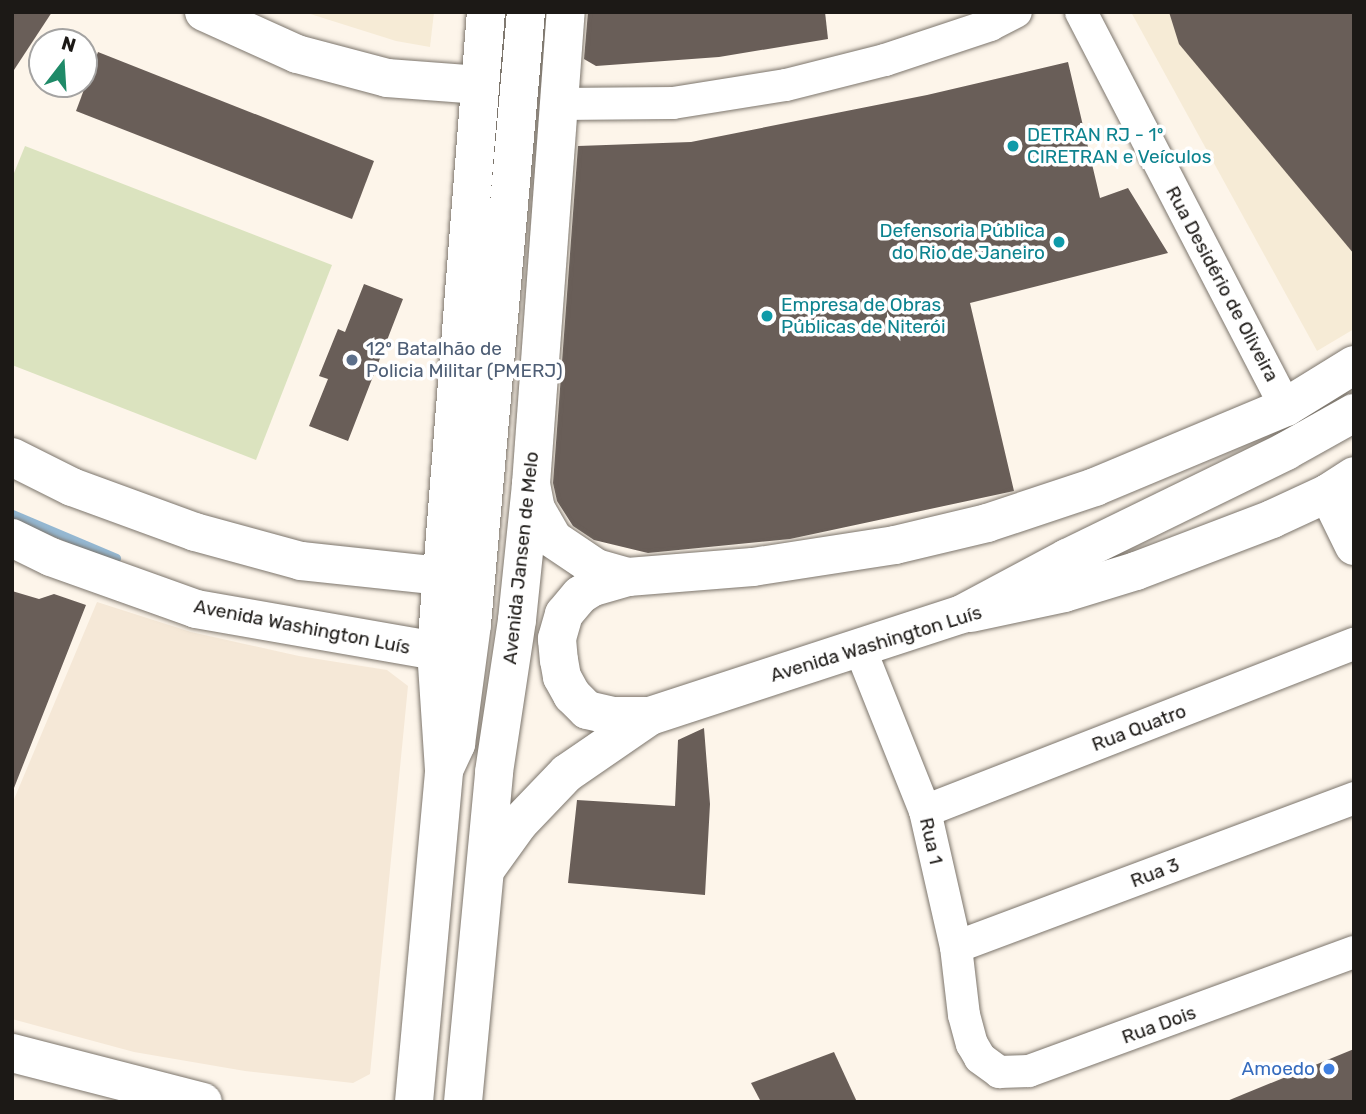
<!DOCTYPE html>
<meta charset="utf-8">
<style>
body{margin:0}
#map{position:relative;width:1366px;height:1114px;overflow:hidden;background:#fdf5ea;font-family:Rubik,sans-serif}
div>[style]{position:absolute}
[style*='--x']{left:calc(var(--x)*1px);top:calc(var(--y)*1px);width:calc(var(--w)*1px);rotate:calc(var(--a)*1deg)}
.commercial>*{inset:0;background:#f6ebd6}
.built>*{inset:0;background:#f5e8d7}
.green>*{inset:0;background:#dbe3bf}
.stream>*{height:9px;margin:-4.5px;padding:0 4.5px;transform-origin:4.5px;border-radius:4.5px;background:#95b8d2}
.building>*{inset:0;background:#695e58}
.roads{filter:drop-shadow(0 0 2px #7c756c) drop-shadow(0 0 2px #7c756c)}
.minor>*{height:32px;margin:-16px;padding:0 16px;transform-origin:16px;border-radius:16px;background:#fff}
.tertiary>*{height:38px;margin:-19px;padding:0 19px;transform-origin:19px;border-radius:19px;background:#fff}
.primary>*{height:38px;margin:-19px;padding:0 19px;transform-origin:19px;border-radius:19px;background:#fff}
.motorway>*{height:38px;margin:-19px;padding:0 19px;transform-origin:19px;border-radius:19px;background:#fff}
.dots>*{width:19px;height:19px;translate:-50% -50%;box-sizing:border-box;border:4px solid #fff;border-radius:50%}
span{translate:-50% -50%;white-space:nowrap;text-align:center;line-height:1.15;-webkit-text-stroke:7px #fff;paint-order:stroke}
.culture-label{font-size:19px;color:#0d838f}
.left{translate:0 -50%;text-align:left}
.right{translate:-100% -50%;text-align:right}
.street-label{font-size:19px;color:#1c1916}
.service-label{font-size:19px;color:#4e5e75}
.shop-label{font-size:19px;color:#366cbe}
.frame{position:absolute;inset:0;border:14px solid #1c1916;pointer-events:none}
.north{position:absolute;left:28px;top:28px;width:70px;height:70px;box-sizing:border-box;background:#fff;border:2px solid #a4a3a2;border-radius:50%;rotate:17deg;font-size:19px;font-weight:700;line-height:28px;text-align:center;color:#1c1916}
.north::after{content:'';display:block;margin:auto;width:24px;height:32px;background:#1f8a68;clip-path:polygon(50% 0,100% 100%,50% 72%,0 100%)}
</style>
<div id="map">
<div class="commercial">
<div style="clip-path:polygon(304px 12px,434px 12px,430px 47px,396px 41px)"></div>
<div style="clip-path:polygon(1131px 12px,1354px 12px,1354px 329px,1317px 351px)"></div>
</div>
<div class="built">
<div style="clip-path:polygon(97px 602px,191px 632px,299px 656px,387px 670px,408px 686px,370px 1074px,353px 1083px,245px 1071px,134px 1052px,12px 1019px,12px 804px)"></div>
</div>
<div class="green">
<div style="clip-path:polygon(25px 146px,332px 265px,256px 460px,12px 365px,12px 178px)"></div>
</div>
<div class="stream">
<div style="--x:12;--y:514;--w:113;--a:22.9"></div>
</div>
<div class="building">
<div style="clip-path:polygon(12px 12px,52px 12px,12px 73px)"></div>
<div style="clip-path:polygon(588px 12px,825px 12px,828px 39px,719px 57px,596px 66px,584px 59px)"></div>
<div style="clip-path:polygon(1169px 12px,1354px 12px,1354px 254px,1179px 44px)"></div>
<div style="clip-path:polygon(98px 52px,374px 161px,352px 219px,76px 111px)"></div>
<div style="clip-path:polygon(1068px 62px,1100px 198px,1128px 188px,1168px 253px,970px 303px,1014px 491px,790px 539px,648px 553px,594px 540px,573px 526px,557px 501px,553px 483px,578px 146px,691px 142px,927px 95px)"></div>
<div style="clip-path:polygon(364px 284px,403px 299px,348px 441px,309px 426px,328px 379px,319px 376px,338px 329px,345px 332px)"></div>
<div style="clip-path:polygon(12px 591px,39px 599px,54px 594px,86px 605px,14px 788px)"></div>
<div style="clip-path:polygon(704px 728px,710px 804px,705px 895px,568px 883px,577px 800px,675px 806px,678px 740px)"></div>
<div style="clip-path:polygon(1354px 1049px,1354px 1102px,1227px 1102px,1227px 1101px)"></div>
<div style="clip-path:polygon(834px 1052px,857px 1102px,761px 1102px,751px 1083px)"></div>
</div>
<div class="roads">
<div class="minor">
<div style="--x:1081;--y:12;--w:445;--a:62.6"></div>
<div style="--x:559;--y:104;--w:114;--a:-0.5"></div>
<div style="--x:673;--y:103;--w:114;--a:-9.1"></div>
<div style="--x:786;--y:85;--w:102;--a:-14.2"></div>
<div style="--x:885;--y:60;--w:111;--a:-18.4"></div>
<div style="--x:990;--y:25;--w:29;--a:-27"></div>
<div style="--x:859;--y:646;--w:178;--a:68.2"></div>
<div style="--x:925;--y:811;--w:139;--a:77.2"></div>
<div style="--x:956;--y:947;--w:68;--a:83.3"></div>
<div style="--x:964;--y:1015;--w:30;--a:75"></div>
<div style="--x:972;--y:1044;--w:16;--a:60"></div>
<div style="--x:980;--y:1058;--w:24;--a:36"></div>
<div style="--x:999;--y:1072;--w:30;--a:-2"></div>
<div style="--x:1029;--y:1071;--w:346;--a:-20.1"></div>
<div style="--x:925;--y:811;--w:460;--a:-21.3"></div>
<div style="--x:956;--y:947;--w:425;--a:-20.5"></div>
</div>
<div class="tertiary">
<div style="--x:204;--y:12;--w:102;--a:24.3"></div>
<div style="--x:297;--y:54;--w:93;--a:14.9"></div>
<div style="--x:387;--y:78;--w:93;--a:4.3"></div>
<div style="--x:12;--y:457;--w:67;--a:26.6"></div>
<div style="--x:72;--y:487;--w:131;--a:20.1"></div>
<div style="--x:195;--y:532;--w:110;--a:15.3"></div>
<div style="--x:301;--y:561;--w:142;--a:6.1"></div>
<div style="--x:531;--y:484;--w:25;--a:79"></div>
<div style="--x:536;--y:509;--w:34;--a:60"></div>
<div style="--x:553;--y:539;--w:52;--a:34"></div>
<div style="--x:596;--y:568;--w:33;--a:16"></div>
<div style="--x:628;--y:577;--w:125;--a:-4.6"></div>
<div style="--x:753;--y:567;--w:144;--a:-8.8"></div>
<div style="--x:895;--y:545;--w:95;--a:-13.4"></div>
<div style="--x:987;--y:523;--w:114;--a:-18.4"></div>
<div style="--x:1095;--y:487;--w:207;--a:-22.7"></div>
<div style="--x:1286;--y:407;--w:80;--a:-31.7"></div>
<div style="--x:1328;--y:493;--w:59;--a:63.9"></div>
<div style="--x:12;--y:538;--w:43;--a:26"></div>
<div style="--x:51;--y:557;--w:154;--a:19.7"></div>
<div style="--x:196;--y:609;--w:244;--a:9.9"></div>
<div style="--x:971;--y:613;--w:95;--a:-12.1"></div>
<div style="--x:1064;--y:593;--w:75;--a:-17"></div>
<div style="--x:1136;--y:571;--w:146;--a:-20.9"></div>
<div style="--x:1272;--y:519;--w:62;--a:-24.9"></div>
<div style="--x:1328;--y:493;--w:31;--a:-33"></div>
<div style="--x:12;--y:1053;--w:197;--a:14.4"></div>
</div>
<div class="primary">
<div style="--x:628;--y:577;--w:36;--a:164"></div>
<div style="--x:593;--y:587;--w:15;--a:148"></div>
<div style="--x:580;--y:595;--w:25;--a:130"></div>
<div style="--x:564;--y:614;--w:26;--a:106"></div>
<div style="--x:557;--y:639;--w:21;--a:85"></div>
<div style="--x:559;--y:660;--w:17;--a:80"></div>
<div style="--x:562;--y:677;--w:21;--a:61"></div>
<div style="--x:572;--y:695;--w:21;--a:45"></div>
<div style="--x:587;--y:710;--w:28;--a:13"></div>
<div style="--x:614;--y:716;--w:36;--a:0"></div>
<div style="--x:486;--y:869;--w:57;--a:-54.3"></div>
<div style="--x:519;--y:823;--w:69;--a:-46.2"></div>
<div style="--x:567;--y:773;--w:101;--a:-34.5"></div>
<div style="--x:650;--y:716;--w:328;--a:-18.1"></div>
<div style="--x:414;--y:1102;--w:333;--a:-84.8"></div>
<div style="--x:444;--y:770;--w:119;--a:-93.8"></div>
<div style="--x:436;--y:651;--w:641;--a:-85.53"></div>
<div style="--x:463;--y:1102;--w:331;--a:-84.6"></div>
<div style="--x:494;--y:772;--w:154;--a:-81.4"></div>
<div style="--x:517;--y:620;--w:137;--a:-84.1"></div>
<div style="--x:531;--y:484;--w:473;--a:-85.8"></div>
</div>
<div class="motorway">
<div style="--x:962;--y:614;--w:119;--a:-28.1"></div>
<div style="--x:1067;--y:558;--w:244;--a:-26"></div>
<div style="--x:1286;--y:451;--w:78;--a:-29.2"></div>
<div style="--x:444;--y:770;--w:29;--a:-65"></div>
<div style="--x:456;--y:744;--w:121;--a:-82.4"></div>
<div style="--x:472;--y:624;--w:614;--a:-84.96"></div>
</div>
</div>
<div class="dots">
<div style="left:1013px;top:146px;background:#0f9aa8"></div>
<div style="left:1059px;top:242px;background:#0f9aa8"></div>
<div style="left:767px;top:316px;background:#0f9aa8"></div>
<div style="left:352px;top:360px;background:#5c6f8a"></div>
<div style="left:1329px;top:1069px;background:#3f7fe0"></div>
</div>
<div class="culture-label">
<span class="left" style="left:1027px;top:146px">DETRAN RJ - 1º<br>CIRETRAN e Veículos</span>
<span class="right" style="left:1045px;top:242px">Defensoria Pública<br>do Rio de Janeiro</span>
<span class="left" style="left:781px;top:316px">Empresa de Obras<br>Públicas de Niterói</span>
</div>
<div class="street-label">
<span style="left:1222px;top:284px;rotate:62deg">Rua Desidério de Oliveira</span>
<span style="left:521px;top:558px;rotate:-84deg">Avenida Jansen de Melo</span>
<span style="left:302px;top:627px;rotate:11deg">Avenida Washington Luís</span>
<span style="left:876px;top:644px;rotate:-17deg">Avenida Washington Luís</span>
<span style="left:1139px;top:728px;rotate:-21deg">Rua Quatro</span>
<span style="left:931px;top:841px;rotate:77deg">Rua 1</span>
<span style="left:1155px;top:873px;rotate:-21deg">Rua 3</span>
<span style="left:1159px;top:1025px;rotate:-20deg">Rua Dois</span>
</div>
<div class="service-label">
<span class="left" style="left:366px;top:360px">12º Batalhão de<br>Policia Militar (PMERJ)</span>
</div>
<div class="shop-label">
<span class="right" style="left:1315px;top:1069px">Amoedo</span>
</div>
<div class="frame"></div>
<div class="north">N</div>
</div>
